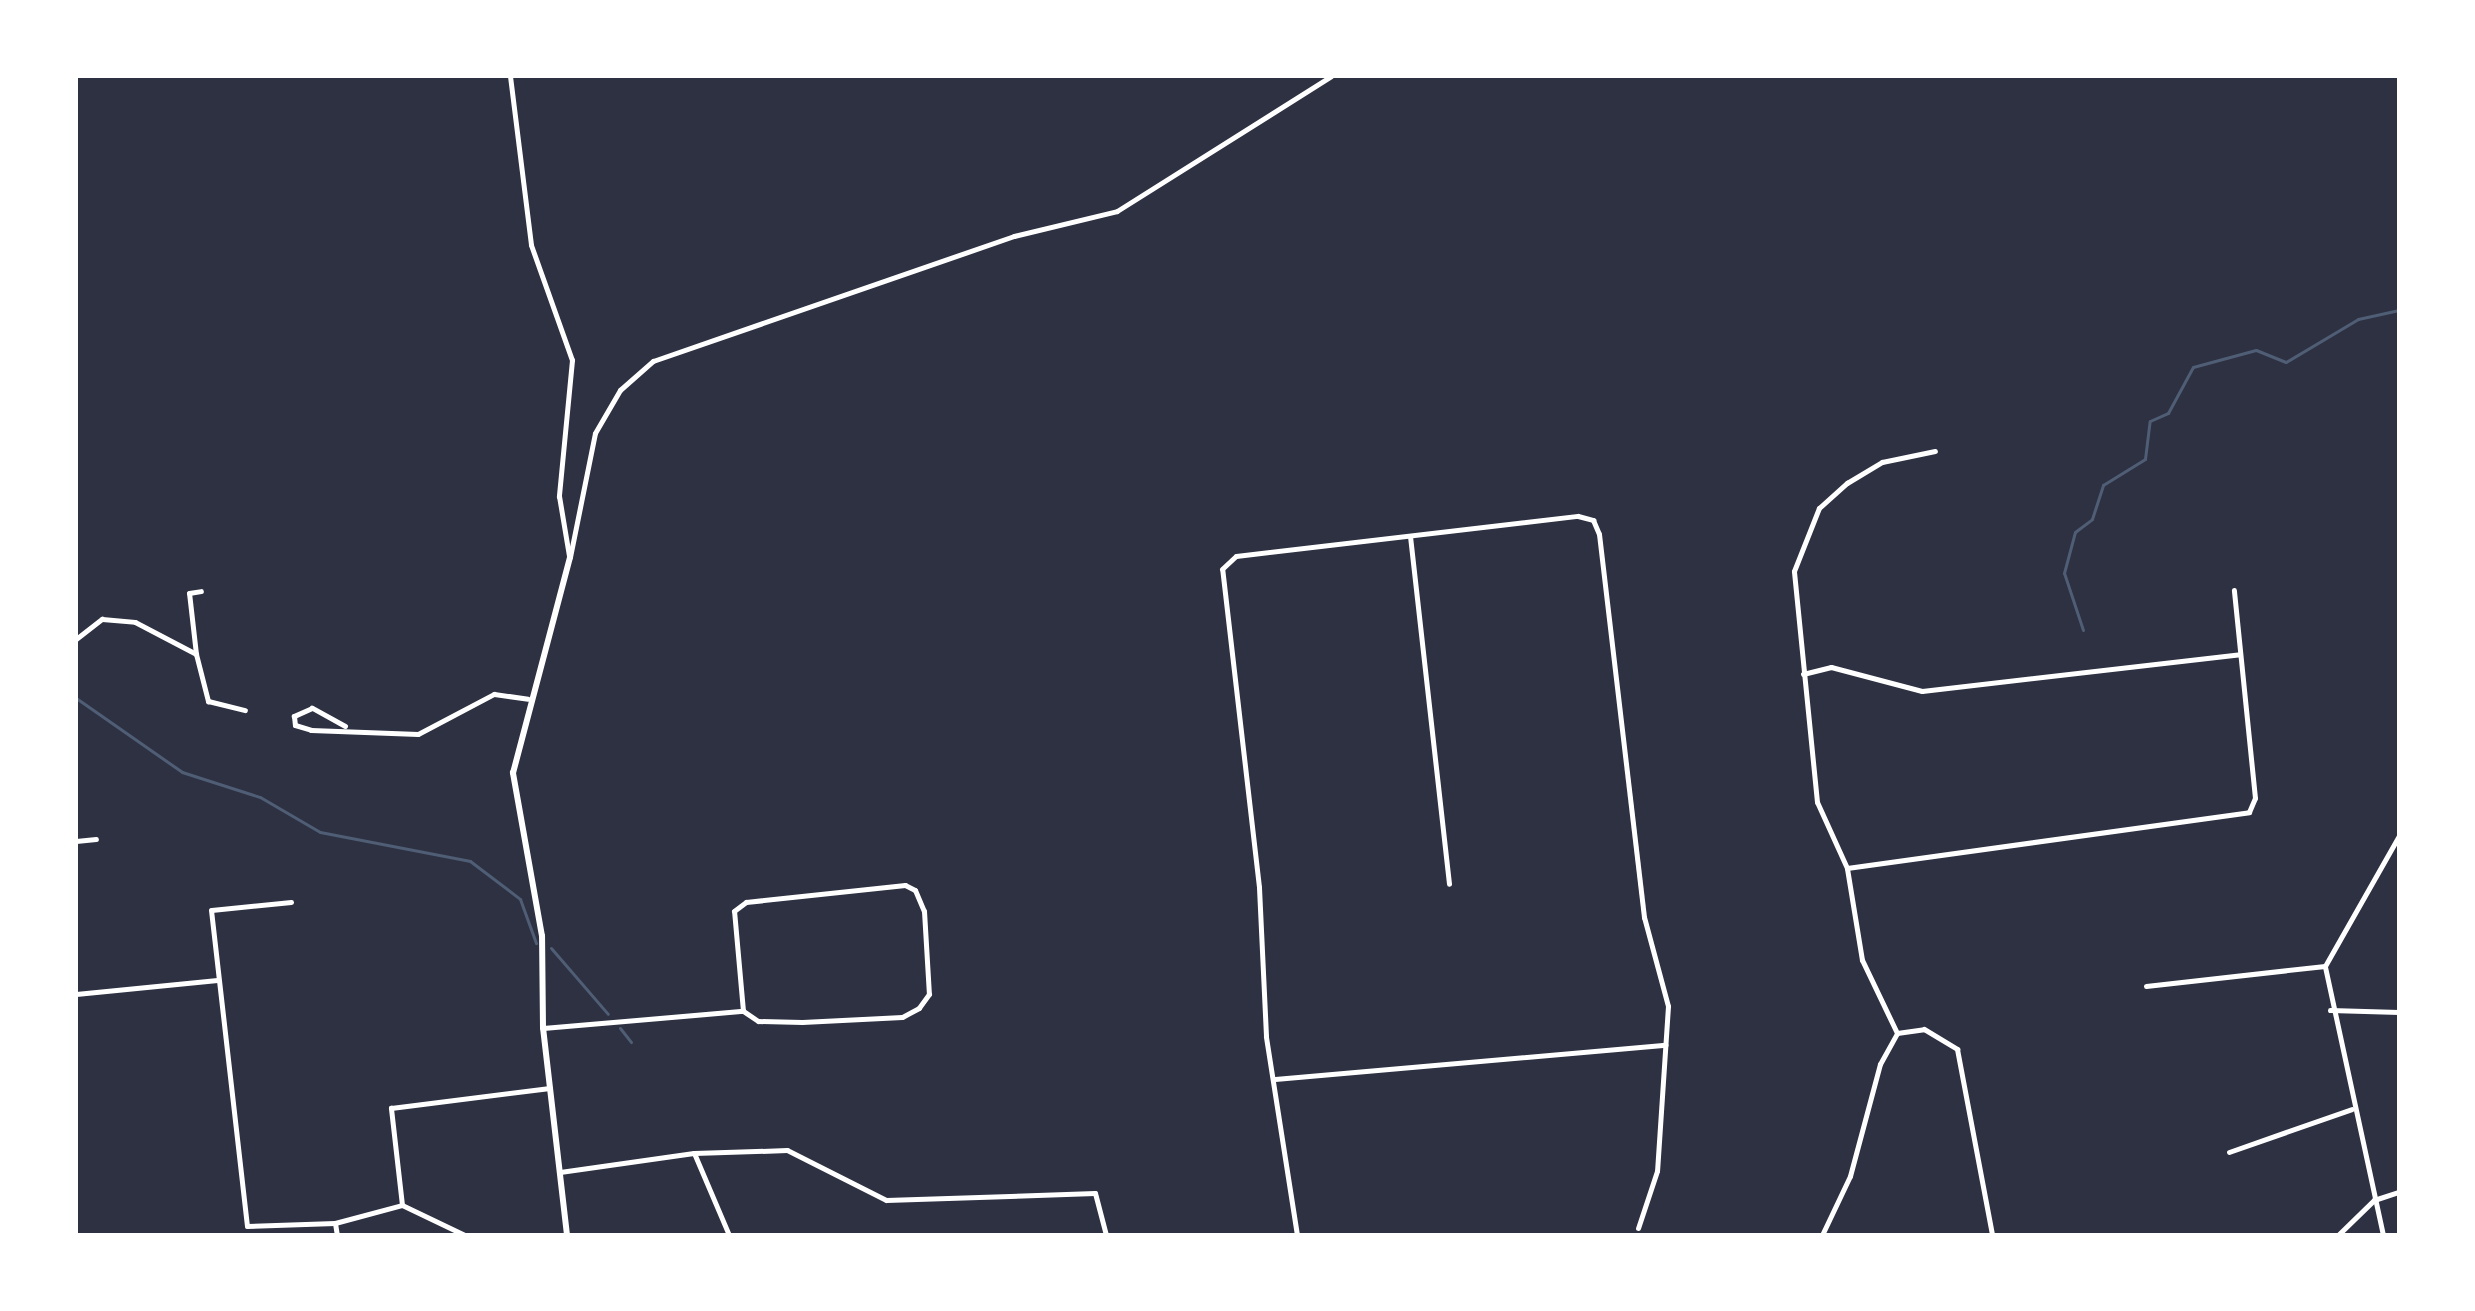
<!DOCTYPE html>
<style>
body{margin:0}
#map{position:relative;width:2475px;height:1311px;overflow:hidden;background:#2d3142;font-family:Barlow,sans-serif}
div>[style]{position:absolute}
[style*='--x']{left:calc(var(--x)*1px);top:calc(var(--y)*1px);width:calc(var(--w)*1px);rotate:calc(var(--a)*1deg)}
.stream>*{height:3px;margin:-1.5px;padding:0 1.5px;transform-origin:1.5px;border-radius:1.5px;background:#4f5d75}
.minor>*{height:5px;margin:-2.5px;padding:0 2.5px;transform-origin:2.5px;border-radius:2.5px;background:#fff}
.tertiary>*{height:6px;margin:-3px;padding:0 3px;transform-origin:3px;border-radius:3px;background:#fff}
span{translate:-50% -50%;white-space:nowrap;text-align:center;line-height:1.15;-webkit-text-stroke:8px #fff;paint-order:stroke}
.frame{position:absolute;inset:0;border:78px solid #fff;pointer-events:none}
</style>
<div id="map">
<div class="stream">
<div style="--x:2083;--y:630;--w:60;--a:-108.4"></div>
<div style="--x:2064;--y:573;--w:42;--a:-75"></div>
<div style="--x:2075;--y:532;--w:21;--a:-37"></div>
<div style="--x:2092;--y:519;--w:36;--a:-72"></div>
<div style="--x:2103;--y:485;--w:49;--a:-31.8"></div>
<div style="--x:2145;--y:459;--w:38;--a:-83"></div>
<div style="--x:2150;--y:421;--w:20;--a:-24"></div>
<div style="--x:2168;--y:413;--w:52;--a:-61.5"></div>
<div style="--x:2193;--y:367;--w:65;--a:-15.1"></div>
<div style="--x:2256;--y:350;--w:32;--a:22"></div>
<div style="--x:2286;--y:362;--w:84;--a:-30.8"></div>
<div style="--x:2358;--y:319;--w:42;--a:-12.4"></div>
<div style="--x:76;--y:698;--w:129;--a:34.9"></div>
<div style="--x:182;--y:772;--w:82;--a:17.8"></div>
<div style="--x:260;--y:797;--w:69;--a:30.3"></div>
<div style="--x:320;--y:832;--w:153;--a:10.9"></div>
<div style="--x:470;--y:861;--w:63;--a:37.2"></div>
<div style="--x:520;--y:899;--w:47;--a:70"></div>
<div style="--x:551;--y:948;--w:87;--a:49.2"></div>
<div style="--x:620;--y:1028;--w:18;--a:52"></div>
</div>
<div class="minor">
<div style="--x:510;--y:76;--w:170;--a:82.9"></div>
<div style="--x:531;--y:245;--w:122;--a:70.4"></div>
<div style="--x:572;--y:360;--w:137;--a:95.5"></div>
<div style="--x:559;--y:496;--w:61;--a:80.5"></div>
<div style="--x:1410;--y:536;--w:350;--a:83.6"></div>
<div style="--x:570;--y:557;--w:126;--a:-78.6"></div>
<div style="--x:595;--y:433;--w:50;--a:-59.8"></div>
<div style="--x:620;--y:390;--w:44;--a:-41.3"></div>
<div style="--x:653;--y:361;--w:382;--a:-19.1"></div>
<div style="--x:1014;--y:236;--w:106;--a:-13.6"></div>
<div style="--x:1117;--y:211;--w:253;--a:-32.2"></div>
<div style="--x:76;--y:639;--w:33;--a:-38"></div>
<div style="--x:102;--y:619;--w:33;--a:5"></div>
<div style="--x:135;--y:622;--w:69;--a:27.7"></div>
<div style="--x:196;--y:654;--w:49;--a:75.7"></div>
<div style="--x:208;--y:701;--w:38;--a:14"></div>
<div style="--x:196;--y:654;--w:61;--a:-96.5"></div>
<div style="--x:189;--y:593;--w:12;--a:-9"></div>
<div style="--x:1803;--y:674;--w:29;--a:-14"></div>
<div style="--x:1831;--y:667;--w:94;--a:14.8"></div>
<div style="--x:1922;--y:691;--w:320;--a:-6.6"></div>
<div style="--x:345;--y:726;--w:38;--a:-151"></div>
<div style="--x:312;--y:708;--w:20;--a:156"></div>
<div style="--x:294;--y:716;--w:9;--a:84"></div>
<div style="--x:295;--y:725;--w:17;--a:17"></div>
<div style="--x:311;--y:730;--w:107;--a:2.1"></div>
<div style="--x:418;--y:734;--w:86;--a:-27.8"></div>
<div style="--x:494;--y:694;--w:34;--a:8"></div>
<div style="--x:76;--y:841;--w:20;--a:-6"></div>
<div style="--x:1847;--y:868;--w:406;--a:-7.9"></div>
<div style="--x:2249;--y:812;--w:15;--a:-67"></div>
<div style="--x:2255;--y:798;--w:209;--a:-95.8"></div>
<div style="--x:905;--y:885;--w:11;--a:27"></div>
<div style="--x:915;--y:890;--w:23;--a:67"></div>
<div style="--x:924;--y:911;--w:83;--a:86.6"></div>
<div style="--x:929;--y:994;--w:17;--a:126"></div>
<div style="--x:919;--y:1008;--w:19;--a:152"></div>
<div style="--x:902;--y:1017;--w:100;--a:177.1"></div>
<div style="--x:802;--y:1022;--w:44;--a:-178.7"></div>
<div style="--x:758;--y:1021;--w:18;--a:-146"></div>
<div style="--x:743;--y:1011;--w:100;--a:-95.1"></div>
<div style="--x:734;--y:911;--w:15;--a:-37"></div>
<div style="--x:746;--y:902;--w:160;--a:-6.1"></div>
<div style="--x:291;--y:902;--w:80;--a:174.3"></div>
<div style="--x:211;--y:910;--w:318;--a:83.5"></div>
<div style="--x:247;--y:1226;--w:88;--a:-2"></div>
<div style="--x:335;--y:1223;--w:69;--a:-15"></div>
<div style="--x:402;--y:1205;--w:98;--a:-96.5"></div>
<div style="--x:391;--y:1108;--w:160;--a:-7.2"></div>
<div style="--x:2146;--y:986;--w:180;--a:-6.4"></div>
<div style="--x:76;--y:994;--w:142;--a:-5.7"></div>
<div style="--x:2330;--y:1010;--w:69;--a:1.7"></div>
<div style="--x:543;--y:1028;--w:201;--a:-4.9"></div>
<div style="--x:1897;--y:1033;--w:81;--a:-115.6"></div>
<div style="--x:1862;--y:960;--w:93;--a:-99.3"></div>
<div style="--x:1847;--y:868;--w:72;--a:-114.4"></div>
<div style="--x:1817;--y:802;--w:232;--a:-95.7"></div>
<div style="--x:1794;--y:571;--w:68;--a:-68.4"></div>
<div style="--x:1819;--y:508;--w:38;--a:-42"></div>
<div style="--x:1847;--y:483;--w:41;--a:-31"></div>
<div style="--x:1882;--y:462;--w:54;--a:-11.7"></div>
<div style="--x:1897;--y:1033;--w:27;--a:-8"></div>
<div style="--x:1924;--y:1029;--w:39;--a:31"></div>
<div style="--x:1957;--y:1049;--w:189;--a:79.3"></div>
<div style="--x:1275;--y:1079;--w:392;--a:-5"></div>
<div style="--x:2229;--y:1152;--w:130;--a:-19.3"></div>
<div style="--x:694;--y:1153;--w:89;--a:66.9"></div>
<div style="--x:560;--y:1172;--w:135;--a:-8.1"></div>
<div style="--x:694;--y:1153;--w:93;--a:-1.8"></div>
<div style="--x:787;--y:1150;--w:111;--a:26.8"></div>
<div style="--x:886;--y:1200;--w:209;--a:-1.9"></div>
<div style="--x:1095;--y:1193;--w:43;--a:75.3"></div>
<div style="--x:402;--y:1205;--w:70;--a:25.5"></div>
<div style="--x:335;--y:1223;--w:12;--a:81"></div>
<div style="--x:1297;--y:1235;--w:201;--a:-98.9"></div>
<div style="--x:1266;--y:1036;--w:149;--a:-92.7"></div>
<div style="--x:1259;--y:887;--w:320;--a:-96.6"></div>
<div style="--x:1222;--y:569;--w:19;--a:-43"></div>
<div style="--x:1236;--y:556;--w:344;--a:-6.7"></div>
<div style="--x:1578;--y:516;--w:16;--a:15"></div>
<div style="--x:1593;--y:520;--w:15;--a:67"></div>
<div style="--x:1599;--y:534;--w:386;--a:83.3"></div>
<div style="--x:1644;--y:917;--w:92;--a:74.9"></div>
<div style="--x:1668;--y:1006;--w:165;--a:93.8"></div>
<div style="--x:1657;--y:1171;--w:60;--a:108.4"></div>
<div style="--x:1822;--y:1235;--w:65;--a:-64.6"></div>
<div style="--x:1850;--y:1176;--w:116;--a:-75"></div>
<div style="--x:1880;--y:1064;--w:35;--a:-61"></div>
<div style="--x:2338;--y:1235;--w:50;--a:-44.2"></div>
<div style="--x:2374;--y:1200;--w:26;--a:-18"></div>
<div style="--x:2383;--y:1235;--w:275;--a:-102.2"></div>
<div style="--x:2325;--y:966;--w:150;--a:-60.4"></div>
</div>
<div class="tertiary">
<div style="--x:567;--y:1235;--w:208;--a:-96.6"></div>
<div style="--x:543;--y:1028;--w:92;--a:-90.6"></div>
<div style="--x:542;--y:936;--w:166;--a:-100.1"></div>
<div style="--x:513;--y:773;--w:223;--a:-75.2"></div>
</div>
<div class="frame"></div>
</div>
